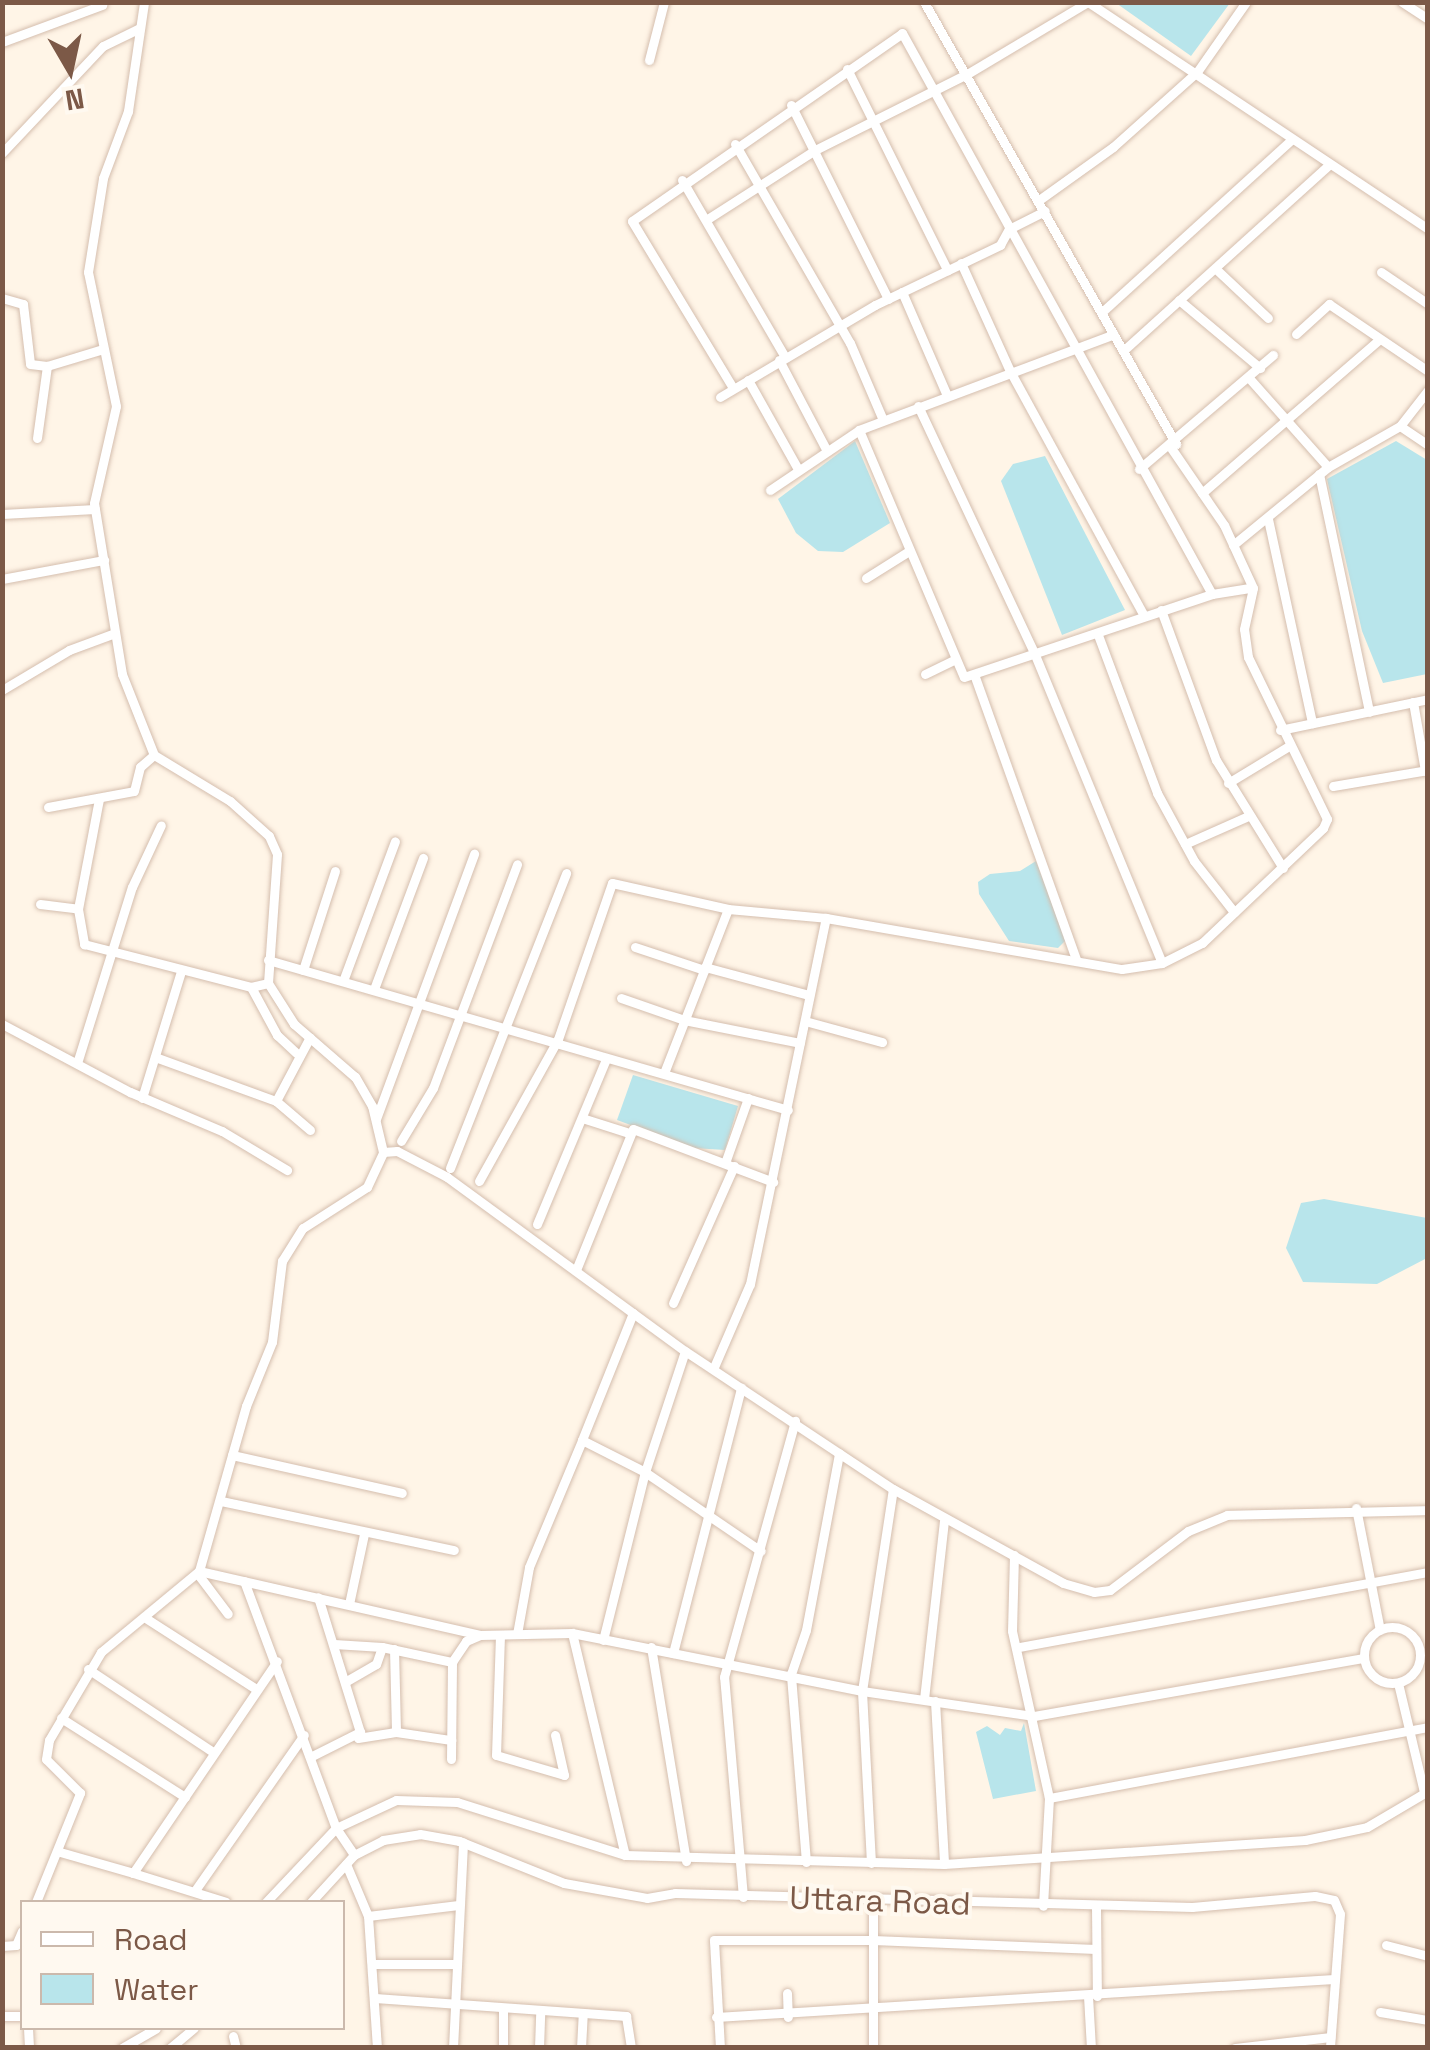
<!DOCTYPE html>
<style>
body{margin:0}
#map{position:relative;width:1430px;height:2050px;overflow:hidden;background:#fff5e7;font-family:"Space Grotesk",sans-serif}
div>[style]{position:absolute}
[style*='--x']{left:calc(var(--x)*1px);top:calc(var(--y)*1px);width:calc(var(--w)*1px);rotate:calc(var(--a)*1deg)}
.water>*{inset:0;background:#b8e5eb}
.roads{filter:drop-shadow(0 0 2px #d5beae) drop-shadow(0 0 2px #d5beae)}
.street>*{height:9px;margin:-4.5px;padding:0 4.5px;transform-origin:4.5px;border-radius:4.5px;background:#fff}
.street>.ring{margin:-4.5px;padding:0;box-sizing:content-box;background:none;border:9px solid #fff;border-radius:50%}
span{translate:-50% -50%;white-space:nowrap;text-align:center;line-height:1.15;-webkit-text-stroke:8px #fff9f0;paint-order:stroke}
.street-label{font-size:32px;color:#7c5947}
.frame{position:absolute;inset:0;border:5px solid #7c5947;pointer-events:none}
.legend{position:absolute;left:20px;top:1900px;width:325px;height:130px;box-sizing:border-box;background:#fff9f0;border:2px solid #cbb9ac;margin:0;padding:12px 18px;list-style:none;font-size:30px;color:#7c5947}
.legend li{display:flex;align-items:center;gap:20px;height:50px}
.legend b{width:50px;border:2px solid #cbb9ac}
.north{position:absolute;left:20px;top:20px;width:100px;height:100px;-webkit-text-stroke:8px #fff9f0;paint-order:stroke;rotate:171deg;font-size:28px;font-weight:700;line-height:40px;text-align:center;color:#7c5947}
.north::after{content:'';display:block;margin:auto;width:35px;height:45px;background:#7c5947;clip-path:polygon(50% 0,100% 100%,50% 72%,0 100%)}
</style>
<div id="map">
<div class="water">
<div style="clip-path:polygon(1116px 3px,1230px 3px,1191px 56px)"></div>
<div style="clip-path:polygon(855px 441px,890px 523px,843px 552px,818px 551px,796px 533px,778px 499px)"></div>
<div style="clip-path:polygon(1396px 441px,1427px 460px,1427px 674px,1383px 683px,1362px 631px,1327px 479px)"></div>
<div style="clip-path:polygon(1045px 456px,1125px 610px,1062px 635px,1001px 481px,1013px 464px)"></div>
<div style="clip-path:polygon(1036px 861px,1066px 940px,1058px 948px,1009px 941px,979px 894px,978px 882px,990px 874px,1020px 871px)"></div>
<div style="clip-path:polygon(633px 1075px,738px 1106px,725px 1150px,693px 1148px,617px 1120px)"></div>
<div style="clip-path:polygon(1324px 1199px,1427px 1218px,1427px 1258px,1377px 1284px,1303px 1282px,1286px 1248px,1301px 1203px)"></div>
<div style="clip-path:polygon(1024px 1723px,1036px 1791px,993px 1799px,976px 1732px,987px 1726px,1000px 1735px,1005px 1728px,1021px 1731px)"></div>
</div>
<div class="roads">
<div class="street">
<div style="--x:924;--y:2;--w:509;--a:60.31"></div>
<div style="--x:1088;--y:2;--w:409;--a:33.7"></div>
<div style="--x:1402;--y:2;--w:31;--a:33"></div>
<div style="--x:2;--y:42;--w:107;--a:-20.3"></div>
<div style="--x:649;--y:60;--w:60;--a:-75.5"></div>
<div style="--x:847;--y:69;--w:225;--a:63.5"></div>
<div style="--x:791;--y:105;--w:217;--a:63.4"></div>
<div style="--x:735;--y:144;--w:230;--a:60"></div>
<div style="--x:850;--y:343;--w:84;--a:66.8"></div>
<div style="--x:2;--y:153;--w:147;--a:-46.7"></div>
<div style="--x:103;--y:46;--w:39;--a:-26"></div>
<div style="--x:682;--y:180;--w:205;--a:59.8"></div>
<div style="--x:1039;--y:200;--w:91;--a:-35.6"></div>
<div style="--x:1113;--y:147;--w:113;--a:-41.8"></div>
<div style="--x:1197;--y:72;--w:85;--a:-55"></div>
<div style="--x:709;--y:218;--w:126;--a:-32.7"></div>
<div style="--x:815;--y:150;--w:170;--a:-26.6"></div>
<div style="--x:967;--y:74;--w:141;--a:-30.8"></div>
<div style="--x:961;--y:263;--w:119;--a:65.6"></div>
<div style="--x:1010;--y:371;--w:279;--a:61.3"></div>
<div style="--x:1217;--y:270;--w:70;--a:43.3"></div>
<div style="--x:1381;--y:272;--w:57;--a:34.2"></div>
<div style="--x:902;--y:292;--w:110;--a:66.5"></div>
<div style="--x:2;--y:298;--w:22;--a:16"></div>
<div style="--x:23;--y:304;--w:60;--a:83.3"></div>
<div style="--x:30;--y:364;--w:17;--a:7"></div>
<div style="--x:47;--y:366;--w:59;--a:-16.9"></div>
<div style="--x:1179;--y:300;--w:106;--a:40"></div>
<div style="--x:1102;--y:312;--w:257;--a:-42.3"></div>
<div style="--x:1296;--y:334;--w:45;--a:-42.3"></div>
<div style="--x:1329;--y:304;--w:120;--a:34.1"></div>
<div style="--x:1124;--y:350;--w:276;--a:-42.1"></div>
<div style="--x:779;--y:360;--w:103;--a:62.2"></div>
<div style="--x:1249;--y:378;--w:119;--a:48.4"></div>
<div style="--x:748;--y:380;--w:102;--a:60.7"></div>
<div style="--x:733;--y:388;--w:195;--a:-121.2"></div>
<div style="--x:632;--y:221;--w:329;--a:-34.8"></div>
<div style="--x:902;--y:33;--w:641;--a:61.08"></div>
<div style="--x:720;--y:397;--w:180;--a:-30.7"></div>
<div style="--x:875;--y:305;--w:139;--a:-25.6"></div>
<div style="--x:1000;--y:245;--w:18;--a:-61"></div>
<div style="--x:1009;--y:229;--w:40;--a:-26.6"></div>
<div style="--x:918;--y:406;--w:275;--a:64.8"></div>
<div style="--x:1035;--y:655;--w:333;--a:67.6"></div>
<div style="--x:1400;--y:426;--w:46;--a:-52.1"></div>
<div style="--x:859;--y:430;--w:268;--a:67"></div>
<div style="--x:964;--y:677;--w:262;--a:-18.5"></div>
<div style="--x:1212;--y:594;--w:38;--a:-9"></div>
<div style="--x:37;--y:438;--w:73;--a:-82.1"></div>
<div style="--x:1139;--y:469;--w:176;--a:-40.4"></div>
<div style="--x:1319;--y:474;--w:243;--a:78.1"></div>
<div style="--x:770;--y:490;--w:107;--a:-34"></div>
<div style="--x:859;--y:430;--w:272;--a:-20.6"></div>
<div style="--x:1202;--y:493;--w:235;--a:-40.9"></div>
<div style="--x:2;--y:514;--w:93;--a:-3.1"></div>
<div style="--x:1268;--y:519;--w:209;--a:77.8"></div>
<div style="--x:1233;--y:545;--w:123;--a:-39.4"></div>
<div style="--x:1328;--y:467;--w:83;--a:-29.7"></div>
<div style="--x:1400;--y:426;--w:34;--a:34"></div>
<div style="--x:866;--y:578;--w:51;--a:-32.1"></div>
<div style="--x:2;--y:579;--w:104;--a:-10.6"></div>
<div style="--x:1161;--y:610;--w:160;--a:69.9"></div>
<div style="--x:1216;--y:760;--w:127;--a:58.2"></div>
<div style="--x:1098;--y:635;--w:169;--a:69.5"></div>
<div style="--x:1157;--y:793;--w:77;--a:61.4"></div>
<div style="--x:1194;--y:861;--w:65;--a:51.9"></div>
<div style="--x:925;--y:674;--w:32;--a:-26"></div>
<div style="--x:975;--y:677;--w:300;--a:70.3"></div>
<div style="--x:2;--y:690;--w:78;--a:-30.8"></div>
<div style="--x:69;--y:650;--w:49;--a:-20.3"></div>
<div style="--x:1413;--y:702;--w:70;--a:80.1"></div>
<div style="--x:1280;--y:730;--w:151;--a:-11.8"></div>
<div style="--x:1228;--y:783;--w:71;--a:-31.2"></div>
<div style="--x:1333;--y:786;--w:96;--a:-9.6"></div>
<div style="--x:48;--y:807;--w:87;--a:-10.5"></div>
<div style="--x:134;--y:791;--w:25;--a:-76"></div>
<div style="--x:140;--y:767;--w:18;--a:-41"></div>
<div style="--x:1185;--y:844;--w:67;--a:-23.9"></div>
<div style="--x:40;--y:904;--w:38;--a:7"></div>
<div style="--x:78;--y:909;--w:36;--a:80"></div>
<div style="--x:84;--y:944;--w:172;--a:14.4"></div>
<div style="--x:251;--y:987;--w:17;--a:-13"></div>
<div style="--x:78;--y:909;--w:112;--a:-79.2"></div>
<div style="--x:635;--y:947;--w:73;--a:18.4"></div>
<div style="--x:268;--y:960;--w:541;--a:16.09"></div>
<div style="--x:705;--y:967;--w:108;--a:15.1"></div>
<div style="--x:303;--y:970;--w:104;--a:-72.1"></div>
<div style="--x:343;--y:981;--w:149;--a:-69.6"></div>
<div style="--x:251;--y:987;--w:55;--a:61.6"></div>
<div style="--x:277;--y:1035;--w:26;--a:43"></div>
<div style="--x:374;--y:989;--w:140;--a:-69.5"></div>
<div style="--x:621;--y:998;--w:67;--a:19.2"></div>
<div style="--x:684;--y:1020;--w:118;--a:11.2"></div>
<div style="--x:805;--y:1021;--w:80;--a:15.3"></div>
<div style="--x:2;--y:1024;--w:145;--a:28"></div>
<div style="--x:130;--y:1092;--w:100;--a:23"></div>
<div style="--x:222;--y:1131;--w:76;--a:31"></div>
<div style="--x:155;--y:1057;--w:129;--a:20"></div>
<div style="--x:78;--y:1060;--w:181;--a:-72.7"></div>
<div style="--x:132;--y:887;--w:68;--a:-64.9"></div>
<div style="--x:664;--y:1073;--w:176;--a:-68.7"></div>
<div style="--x:142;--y:1098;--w:133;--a:-72.9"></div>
<div style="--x:582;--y:1118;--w:49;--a:17.7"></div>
<div style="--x:376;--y:1119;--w:283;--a:-69.7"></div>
<div style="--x:310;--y:1130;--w:45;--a:-139.5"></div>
<div style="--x:276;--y:1101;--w:72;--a:-62"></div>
<div style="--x:401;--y:1141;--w:62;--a:-58.9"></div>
<div style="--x:433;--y:1088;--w:239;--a:-69.4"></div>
<div style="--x:383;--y:1152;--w:14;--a:-4"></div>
<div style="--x:397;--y:1151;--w:56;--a:27.5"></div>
<div style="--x:447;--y:1177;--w:295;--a:36.2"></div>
<div style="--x:685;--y:1351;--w:250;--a:33.6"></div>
<div style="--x:893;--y:1489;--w:194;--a:28.9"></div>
<div style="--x:1063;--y:1583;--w:32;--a:16"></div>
<div style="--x:1094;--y:1592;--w:16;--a:-7"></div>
<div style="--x:1110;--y:1590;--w:98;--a:-37.1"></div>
<div style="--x:1188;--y:1531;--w:42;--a:-22.3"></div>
<div style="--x:1227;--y:1515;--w:201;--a:-1.4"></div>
<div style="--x:725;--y:1163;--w:69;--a:-70.5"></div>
<div style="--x:450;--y:1168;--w:317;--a:-68.5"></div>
<div style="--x:479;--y:1181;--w:162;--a:-60.9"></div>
<div style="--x:558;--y:1039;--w:165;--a:-70.9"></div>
<div style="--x:612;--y:883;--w:119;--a:12.6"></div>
<div style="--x:728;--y:909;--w:98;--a:5.2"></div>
<div style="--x:537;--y:1224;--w:179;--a:-67.3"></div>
<div style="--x:576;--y:1270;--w:152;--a:-68"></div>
<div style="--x:633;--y:1129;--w:150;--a:20.7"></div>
<div style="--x:673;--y:1303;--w:150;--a:-66"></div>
<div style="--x:633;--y:1313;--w:137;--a:111.9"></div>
<div style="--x:582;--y:1440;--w:71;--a:26.9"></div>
<div style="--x:645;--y:1472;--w:127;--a:-71.7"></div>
<div style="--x:714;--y:1367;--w:90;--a:-66.6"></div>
<div style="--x:750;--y:1284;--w:374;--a:-78.3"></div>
<div style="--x:826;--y:918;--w:300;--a:9.8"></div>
<div style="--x:1122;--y:969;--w:40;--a:-8.5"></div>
<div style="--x:1162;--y:963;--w:45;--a:-26.6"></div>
<div style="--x:1202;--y:943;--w:167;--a:-43.5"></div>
<div style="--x:1323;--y:828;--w:10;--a:-66"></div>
<div style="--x:1327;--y:819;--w:180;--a:-116"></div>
<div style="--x:1248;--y:657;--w:28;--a:-98"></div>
<div style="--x:1244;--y:629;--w:42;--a:-77.6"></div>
<div style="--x:1253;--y:588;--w:69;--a:-114.7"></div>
<div style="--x:1224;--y:525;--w:93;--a:-124.5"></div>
<div style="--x:232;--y:1455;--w:174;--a:12.6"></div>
<div style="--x:221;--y:1501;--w:238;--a:11.9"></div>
<div style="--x:1356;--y:1508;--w:124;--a:78.9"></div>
<div style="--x:1014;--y:1555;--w:76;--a:91.5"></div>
<div style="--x:1012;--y:1631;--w:171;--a:77.5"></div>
<div style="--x:1049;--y:1798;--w:108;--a:93.2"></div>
<div style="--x:199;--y:1571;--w:288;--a:12.8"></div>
<div style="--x:480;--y:1635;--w:92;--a:-1.2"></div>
<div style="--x:572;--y:1633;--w:296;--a:11.3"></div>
<div style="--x:862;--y:1691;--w:174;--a:8.3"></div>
<div style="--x:1034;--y:1716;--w:335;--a:-10"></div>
<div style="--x:197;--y:1573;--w:51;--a:52.9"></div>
<div style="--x:244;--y:1581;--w:264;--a:69.6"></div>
<div style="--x:336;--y:1828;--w:32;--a:56"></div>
<div style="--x:349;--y:1604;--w:72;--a:-77.9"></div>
<div style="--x:144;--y:1617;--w:133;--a:32.7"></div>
<div class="ring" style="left:1364px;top:1627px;width:47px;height:47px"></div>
<div style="--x:572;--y:1633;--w:228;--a:76.6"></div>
<div style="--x:517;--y:1634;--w:68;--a:-79.8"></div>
<div style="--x:529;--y:1567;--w:138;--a:-67.3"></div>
<div style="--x:500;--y:1635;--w:120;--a:91.9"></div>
<div style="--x:496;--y:1755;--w:71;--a:16.4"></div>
<div style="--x:564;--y:1775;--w:41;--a:-102.7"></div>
<div style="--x:603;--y:1640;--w:173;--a:-76"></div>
<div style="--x:645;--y:1472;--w:140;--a:34.3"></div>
<div style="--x:334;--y:1644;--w:48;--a:3.6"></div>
<div style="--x:382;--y:1647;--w:18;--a:109"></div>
<div style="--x:376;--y:1664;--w:34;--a:150"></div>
<div style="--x:382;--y:1647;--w:72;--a:12.1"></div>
<div style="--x:452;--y:1662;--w:25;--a:-56"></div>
<div style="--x:466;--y:1641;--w:15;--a:-23"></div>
<div style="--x:651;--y:1647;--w:217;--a:80.7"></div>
<div style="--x:1019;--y:1647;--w:416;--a:-10.4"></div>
<div style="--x:394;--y:1649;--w:83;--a:88.6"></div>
<div style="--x:673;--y:1653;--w:274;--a:-75.6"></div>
<div style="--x:88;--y:1669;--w:150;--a:33.6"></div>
<div style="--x:1398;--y:1683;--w:112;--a:76.6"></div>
<div style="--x:924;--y:1699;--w:179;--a:-83.6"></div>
<div style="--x:935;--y:1701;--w:163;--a:86.8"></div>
<div style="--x:61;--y:1718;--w:147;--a:32.5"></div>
<div style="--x:358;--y:1738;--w:38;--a:-9"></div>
<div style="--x:396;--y:1732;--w:56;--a:8.3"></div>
<div style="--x:312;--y:1756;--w:54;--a:-26.6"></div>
<div style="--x:360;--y:1732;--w:141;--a:-107.3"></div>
<div style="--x:451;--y:1759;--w:97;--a:-89.4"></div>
<div style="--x:1049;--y:1798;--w:386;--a:-10.6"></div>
<div style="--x:60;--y:1852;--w:76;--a:16"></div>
<div style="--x:133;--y:1873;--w:256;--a:-55.8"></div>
<div style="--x:806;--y:1862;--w:189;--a:-94.6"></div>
<div style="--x:791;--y:1674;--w:46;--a:-71.2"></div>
<div style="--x:806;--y:1630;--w:180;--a:-79.4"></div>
<div style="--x:871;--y:1863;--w:172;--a:-93"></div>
<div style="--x:862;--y:1691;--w:204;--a:-81.3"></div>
<div style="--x:346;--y:1864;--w:56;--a:67.1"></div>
<div style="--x:368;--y:1916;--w:132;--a:86.1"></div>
<div style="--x:133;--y:1873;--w:97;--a:17.3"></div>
<div style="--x:196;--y:1889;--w:188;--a:-55"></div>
<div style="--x:743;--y:1897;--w:221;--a:-94.9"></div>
<div style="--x:724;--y:1677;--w:266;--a:-74.5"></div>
<div style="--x:873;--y:1901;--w:39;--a:90"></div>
<div style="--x:873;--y:1940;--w:223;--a:2.3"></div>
<div style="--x:36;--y:1902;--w:118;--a:-68"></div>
<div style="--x:80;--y:1793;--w:48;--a:-135"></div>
<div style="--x:46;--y:1759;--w:19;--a:-81"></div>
<div style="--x:49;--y:1740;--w:102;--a:-59.4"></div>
<div style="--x:101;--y:1652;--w:127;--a:-39.6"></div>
<div style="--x:199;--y:1571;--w:172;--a:-74.1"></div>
<div style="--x:246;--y:1406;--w:69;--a:-67.9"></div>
<div style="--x:272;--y:1342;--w:82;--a:-83"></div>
<div style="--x:282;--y:1261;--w:39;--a:-58"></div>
<div style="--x:303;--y:1228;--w:76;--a:-32.6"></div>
<div style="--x:367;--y:1187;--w:38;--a:-65"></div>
<div style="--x:383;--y:1152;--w:47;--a:-103.4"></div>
<div style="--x:372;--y:1106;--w:34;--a:-120"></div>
<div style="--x:355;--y:1077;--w:81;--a:-139"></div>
<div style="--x:294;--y:1024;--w:49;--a:-122.4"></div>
<div style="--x:268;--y:983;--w:129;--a:-86"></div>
<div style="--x:277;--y:854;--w:20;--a:-114"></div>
<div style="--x:269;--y:836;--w:52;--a:-138.1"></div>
<div style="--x:230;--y:801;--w:89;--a:-148.8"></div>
<div style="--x:154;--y:755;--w:87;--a:-111.6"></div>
<div style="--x:122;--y:674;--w:173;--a:-99.3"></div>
<div style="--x:94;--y:503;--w:99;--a:-77.2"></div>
<div style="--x:116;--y:406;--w:137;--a:-101.8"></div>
<div style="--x:88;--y:272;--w:95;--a:-80.9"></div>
<div style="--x:103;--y:178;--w:72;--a:-69.5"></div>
<div style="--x:128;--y:111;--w:110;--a:-81.6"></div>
<div style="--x:266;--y:1902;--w:102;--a:-46.6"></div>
<div style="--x:336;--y:1828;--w:66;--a:-25"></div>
<div style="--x:396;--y:1800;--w:61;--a:1.9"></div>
<div style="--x:457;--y:1802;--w:176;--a:17.5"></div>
<div style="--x:625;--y:1855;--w:319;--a:1.6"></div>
<div style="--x:944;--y:1864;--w:362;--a:-3.8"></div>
<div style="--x:1305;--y:1840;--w:63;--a:-11.8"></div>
<div style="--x:1367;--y:1827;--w:71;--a:-30.5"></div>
<div style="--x:311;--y:1902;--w:64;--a:-47.5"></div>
<div style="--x:354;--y:1855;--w:33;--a:-27"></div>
<div style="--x:383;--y:1840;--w:37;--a:-9"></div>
<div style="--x:420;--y:1834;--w:40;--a:10"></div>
<div style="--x:459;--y:1841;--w:113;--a:21.8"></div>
<div style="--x:564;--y:1883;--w:84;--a:10.2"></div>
<div style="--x:647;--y:1898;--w:28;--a:-10"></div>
<div style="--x:675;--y:1893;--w:517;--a:1.55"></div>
<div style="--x:1192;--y:1907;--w:123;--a:-5.1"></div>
<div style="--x:1315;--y:1896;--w:19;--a:12"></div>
<div style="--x:1334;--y:1900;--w:15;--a:67"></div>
<div style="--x:1340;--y:1914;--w:134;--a:94.3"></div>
<div style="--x:1096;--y:1907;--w:89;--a:89.4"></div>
<div style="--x:368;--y:1916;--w:91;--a:-7"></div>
<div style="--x:1386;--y:1945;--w:43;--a:14.7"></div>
<div style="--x:2;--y:1946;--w:14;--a:-4"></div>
<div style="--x:16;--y:1945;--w:15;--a:-67"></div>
<div style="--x:373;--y:1964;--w:82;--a:0"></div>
<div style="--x:787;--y:1993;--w:24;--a:88"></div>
<div style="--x:1088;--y:1996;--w:52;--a:86.7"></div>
<div style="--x:375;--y:1998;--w:252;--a:4.1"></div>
<div style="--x:626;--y:2016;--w:32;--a:81"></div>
<div style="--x:1380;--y:2012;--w:49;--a:9.5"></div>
<div style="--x:2;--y:2016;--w:20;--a:0"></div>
<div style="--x:716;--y:2017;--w:619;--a:-3.52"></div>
<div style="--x:28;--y:2028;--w:20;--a:87"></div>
<div style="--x:233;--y:2036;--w:12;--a:76"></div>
<div style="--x:122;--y:2048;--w:39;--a:-30"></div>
<div style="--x:170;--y:2048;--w:31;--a:-40"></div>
<div style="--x:453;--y:2048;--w:206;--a:-87.2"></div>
<div style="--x:503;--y:2048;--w:38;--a:-90"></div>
<div style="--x:539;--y:2048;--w:35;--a:-88"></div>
<div style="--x:581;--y:2048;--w:35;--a:-87"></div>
<div style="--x:720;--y:2048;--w:108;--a:-93.2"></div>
<div style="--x:714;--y:1940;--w:159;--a:0"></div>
<div style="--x:873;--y:1940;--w:108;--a:90"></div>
<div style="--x:1235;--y:2048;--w:96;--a:-6.6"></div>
</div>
</div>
<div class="street-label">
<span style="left:880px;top:1901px;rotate:2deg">Uttara Road</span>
</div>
<div class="frame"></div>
<ul class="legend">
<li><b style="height:12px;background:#fff"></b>Road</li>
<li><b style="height:28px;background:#b8e5eb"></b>Water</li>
</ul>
<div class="north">N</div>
</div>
